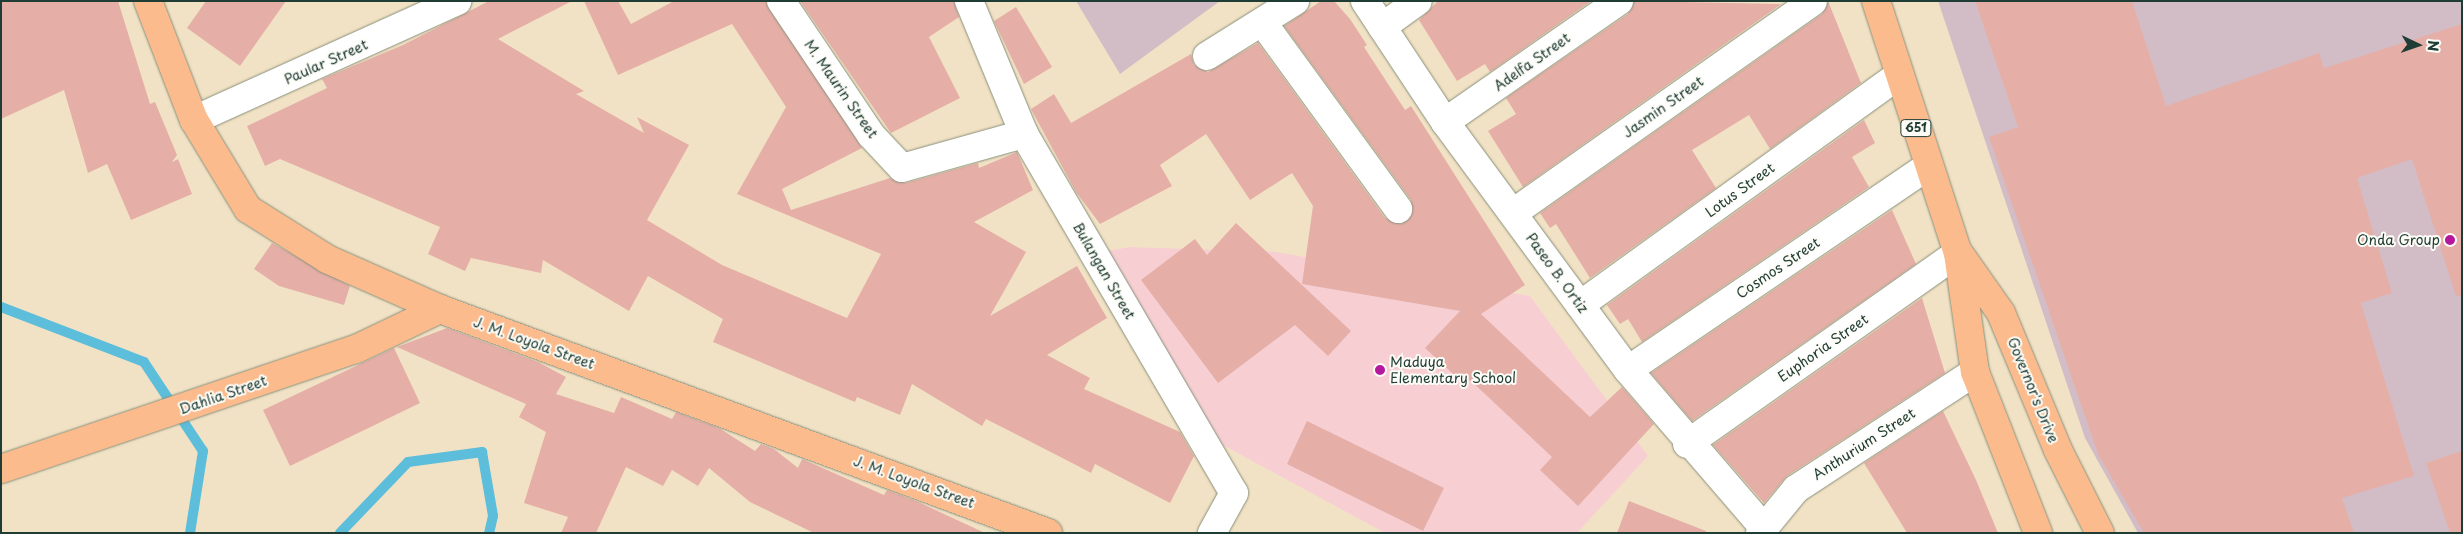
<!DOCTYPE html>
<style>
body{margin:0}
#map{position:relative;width:2463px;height:534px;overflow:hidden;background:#f2e2c5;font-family:"Playpen Sans",sans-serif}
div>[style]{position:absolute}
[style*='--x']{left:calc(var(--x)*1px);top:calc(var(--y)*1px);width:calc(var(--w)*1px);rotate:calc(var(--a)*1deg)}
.built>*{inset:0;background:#f7cfd3}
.industrial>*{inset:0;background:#d2bdc7}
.stream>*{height:10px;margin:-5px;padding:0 5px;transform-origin:5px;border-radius:5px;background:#5cbeda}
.building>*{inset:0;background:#e5afa7}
.roads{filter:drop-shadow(0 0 1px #88907c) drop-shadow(0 0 1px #88907c)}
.minor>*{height:28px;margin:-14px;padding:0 14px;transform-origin:14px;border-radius:14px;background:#fff}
.major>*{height:28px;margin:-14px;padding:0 14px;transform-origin:14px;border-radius:14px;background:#fbbb8d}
.highway>*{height:28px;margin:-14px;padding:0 14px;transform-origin:14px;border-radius:14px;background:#fbbb8d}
.dots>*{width:14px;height:14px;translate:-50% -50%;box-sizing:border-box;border:2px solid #fdfcf7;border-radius:50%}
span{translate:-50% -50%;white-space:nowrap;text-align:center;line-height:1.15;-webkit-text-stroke:4px #fdfcf7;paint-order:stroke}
.shield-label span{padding:1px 4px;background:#fdfcf7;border:1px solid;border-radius:4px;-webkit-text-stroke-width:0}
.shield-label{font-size:12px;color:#1f3d34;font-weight:700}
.street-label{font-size:14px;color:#1f3d34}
.poi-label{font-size:14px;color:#1f3d34}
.right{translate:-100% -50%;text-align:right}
.left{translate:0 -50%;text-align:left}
.frame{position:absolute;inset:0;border:2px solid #1f3d34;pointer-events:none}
.north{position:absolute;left:2393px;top:20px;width:50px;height:50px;-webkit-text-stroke:4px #fdfcf7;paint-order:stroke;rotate:93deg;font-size:14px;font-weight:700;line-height:20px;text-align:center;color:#1f3d34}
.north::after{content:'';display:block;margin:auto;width:18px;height:22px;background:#1f3d34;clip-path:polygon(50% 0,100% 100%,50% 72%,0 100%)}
</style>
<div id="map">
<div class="built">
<div style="clip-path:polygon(1130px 247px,1276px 252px,1530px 296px,1648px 456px,1577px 533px,1385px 533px,1221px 444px,1101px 252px)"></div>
</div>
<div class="industrial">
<div style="clip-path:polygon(1076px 1px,1220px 1px,1120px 74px)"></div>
<div style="clip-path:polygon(1938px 1px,2462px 1px,2462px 533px,2138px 533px,2085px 438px)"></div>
</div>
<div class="stream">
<div style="--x:1;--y:307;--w:153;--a:21"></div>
<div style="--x:144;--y:362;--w:107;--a:56.5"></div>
<div style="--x:203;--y:451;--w:83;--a:99"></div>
<div style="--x:340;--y:533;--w:98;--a:-46.2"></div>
<div style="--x:408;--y:462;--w:75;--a:-7.7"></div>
<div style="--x:482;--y:452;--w:65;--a:80.2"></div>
<div style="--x:493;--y:516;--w:17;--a:103"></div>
</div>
<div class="building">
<div style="clip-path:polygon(1px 1px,118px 1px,150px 104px,155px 102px,177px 155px,172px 162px,178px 159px,192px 194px,131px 220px,107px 164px,88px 173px,64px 90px,1px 119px)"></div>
<div style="clip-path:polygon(206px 1px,286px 1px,240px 66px,187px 28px)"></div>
<div style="clip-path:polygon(489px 1px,572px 1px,498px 39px,584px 91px,576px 94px,644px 133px,637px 117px,689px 145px,647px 220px,722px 265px,847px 318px,881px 254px,737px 194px,786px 107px,732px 24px,618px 75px,584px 1px,618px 1px,631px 24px,674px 1px,766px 1px,862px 148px,782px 189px,791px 210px,890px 178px,906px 183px,978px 163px,979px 168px,1017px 152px,1033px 190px,974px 222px,1026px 252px,990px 316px,1077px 266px,1107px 318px,1047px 355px,1090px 378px,1084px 389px,1180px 432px,1194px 456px,1170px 503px,1095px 464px,1091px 473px,1076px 465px,986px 419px,982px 426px,912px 384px,900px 415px,857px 397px,855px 402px,713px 342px,723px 319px,648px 276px,629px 311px,543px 260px,541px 273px,471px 258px,465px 271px,428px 254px,440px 227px,280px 159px,265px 166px,247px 126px,327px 88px,322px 79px,403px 45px)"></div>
<div style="clip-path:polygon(800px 1px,954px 1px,959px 17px,929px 37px,960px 98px,891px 133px)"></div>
<div style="clip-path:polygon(1321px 1px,1334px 1px,1350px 19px,1367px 45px,1364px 47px,1405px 110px,1411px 106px,1525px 285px,1481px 314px,1590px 417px,1622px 387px,1654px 424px,1578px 506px,1540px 470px,1552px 457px,1470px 380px,1465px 385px,1425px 348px,1460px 311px,1302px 284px,1313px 206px,1292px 173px,1250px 200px,1206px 134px,1160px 165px,1172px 186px,1100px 224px,1076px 192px,1031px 109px,1054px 94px,1071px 123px,1191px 54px,1194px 65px,1208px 72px,1258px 43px,1385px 218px,1400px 224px,1412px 215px,1411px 200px,1284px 26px)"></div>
<div style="clip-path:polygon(1438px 1px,1591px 1px,1490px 72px,1485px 64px,1457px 81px,1419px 20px)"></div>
<div style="clip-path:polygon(1634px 1px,1781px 4px,1523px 187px,1488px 131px,1516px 114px,1506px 98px,1628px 14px)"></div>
<div style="clip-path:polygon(1828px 1px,1861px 83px,1770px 149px,1749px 115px,1692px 150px,1716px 188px,1590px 278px,1556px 224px,1550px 228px,1540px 213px,1822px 14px)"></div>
<div style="clip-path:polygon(1975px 1px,2132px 1px,2166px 106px,2319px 53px,2324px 68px,2462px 24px,2462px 295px,2456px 296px,2412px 159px,2357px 178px,2392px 293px,2361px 303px,2414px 476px,2342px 498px,2354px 533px,2144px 533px,2098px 454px,1989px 137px,2018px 127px)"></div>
<div style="clip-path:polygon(1016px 7px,1052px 67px,1024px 84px,994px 21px)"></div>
<div style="clip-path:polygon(1864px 120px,1875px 143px,1852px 157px,1869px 187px,1642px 342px,1628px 319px,1620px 324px,1607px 305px)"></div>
<div style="clip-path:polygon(1892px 210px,1916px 264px,1692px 421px,1651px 373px)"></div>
<div style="clip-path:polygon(1236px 223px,1351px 331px,1328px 356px,1295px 325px,1218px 383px,1141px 280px,1195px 239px,1207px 255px)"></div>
<div style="clip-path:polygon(272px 243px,350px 286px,344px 305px,279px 286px,254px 269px)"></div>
<div style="clip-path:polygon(1922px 298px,1945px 373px,1787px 476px,1764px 503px,1713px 445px)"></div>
<div style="clip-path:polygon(447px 328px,538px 362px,566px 377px,556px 394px,614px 413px,621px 397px,672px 419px,676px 412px,719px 428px,755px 451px,761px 444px,774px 449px,798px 468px,802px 459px,884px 495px,887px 490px,916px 501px,985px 533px,814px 533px,750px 502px,709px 468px,698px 486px,672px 470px,663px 486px,626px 467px,596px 533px,561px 533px,568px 517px,524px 503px,546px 432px,519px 417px,526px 404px,397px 347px)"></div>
<div style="clip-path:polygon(394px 348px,420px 403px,290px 466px,263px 410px)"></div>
<div style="clip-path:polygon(1943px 411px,1976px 480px,1998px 533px,1907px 533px,1864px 463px)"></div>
<div style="clip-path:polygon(1307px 421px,1444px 488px,1423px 531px,1287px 464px)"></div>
<div style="clip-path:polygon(2462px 451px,2462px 533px,2450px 533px,2426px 463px)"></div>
<div style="clip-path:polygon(1629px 501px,1706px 531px,1706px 533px,1617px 533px)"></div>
</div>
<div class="roads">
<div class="minor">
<div style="--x:781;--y:1;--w:161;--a:56.1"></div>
<div style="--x:871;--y:135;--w:45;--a:46.8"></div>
<div style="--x:902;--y:168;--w:127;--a:-15.6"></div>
<div style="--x:969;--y:1;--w:144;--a:67.5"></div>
<div style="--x:1024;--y:134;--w:416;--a:59.7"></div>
<div style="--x:1234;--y:493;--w:46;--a:118.8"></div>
<div style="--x:1365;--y:1;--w:145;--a:56.5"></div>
<div style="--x:1445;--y:122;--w:308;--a:53.6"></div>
<div style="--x:1628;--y:370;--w:206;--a:49.3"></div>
<div style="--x:1263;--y:23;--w:230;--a:54"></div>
<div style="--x:1382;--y:27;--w:44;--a:-35.8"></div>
<div style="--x:1207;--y:56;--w:104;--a:-32"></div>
<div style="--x:194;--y:120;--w:289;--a:-24.3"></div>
<div style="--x:1445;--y:122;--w:212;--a:-34.8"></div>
<div style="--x:1513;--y:213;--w:367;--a:-35.2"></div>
<div style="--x:1580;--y:305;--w:393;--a:-35.8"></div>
<div style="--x:1628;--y:370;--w:363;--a:-34.2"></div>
<div style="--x:1687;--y:444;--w:332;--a:-35.2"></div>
<div style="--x:1760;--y:533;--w:57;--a:-50.7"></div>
<div style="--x:1796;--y:489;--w:214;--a:-33.2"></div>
</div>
<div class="major">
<div style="--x:148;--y:1;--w:128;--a:68.9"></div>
<div style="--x:194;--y:120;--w:104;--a:58.8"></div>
<div style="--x:248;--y:209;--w:93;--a:32.3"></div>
<div style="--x:327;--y:259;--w:124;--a:23.9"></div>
<div style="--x:440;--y:309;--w:648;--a:20.22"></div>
<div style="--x:1;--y:469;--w:375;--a:-18.7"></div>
<div style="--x:356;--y:349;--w:93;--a:-25.5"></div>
</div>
<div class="highway">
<div style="--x:1876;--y:1;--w:265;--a:72"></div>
<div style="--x:1958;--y:253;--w:120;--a:81.9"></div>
<div style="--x:1975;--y:372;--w:173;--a:68.6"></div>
<div style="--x:1961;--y:256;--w:70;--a:54.9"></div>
<div style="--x:2001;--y:313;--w:148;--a:67.4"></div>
<div style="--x:2058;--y:450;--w:93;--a:63.2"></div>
</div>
</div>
<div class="dots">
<div style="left:2450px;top:240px;background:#b5179e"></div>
<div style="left:1380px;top:370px;background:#b5179e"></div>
</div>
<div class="shield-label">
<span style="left:1916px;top:128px">651</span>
</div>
<div class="street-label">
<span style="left:326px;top:62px;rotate:-24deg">Paular Street</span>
<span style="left:1532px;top:62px;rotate:-35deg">Adelfa Street</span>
<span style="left:841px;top:89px;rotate:55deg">M. Maurin Street</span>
<span style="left:1663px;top:107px;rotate:-35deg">Jasmin Street</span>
<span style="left:1740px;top:190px;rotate:-36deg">Lotus Street</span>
<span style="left:1778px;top:268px;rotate:-34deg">Cosmos Street</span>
<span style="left:1104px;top:271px;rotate:60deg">Bulangan Street</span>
<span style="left:1557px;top:273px;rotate:54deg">Paseo B. Ortiz</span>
<span style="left:534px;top:343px;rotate:20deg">J. M. Loyola Street</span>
<span style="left:1823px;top:348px;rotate:-35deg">Euphoria Street</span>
<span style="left:2033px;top:390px;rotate:68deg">Governor's Drive</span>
<span style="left:223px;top:395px;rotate:-19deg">Dahlia Street</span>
<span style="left:1864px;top:444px;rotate:-33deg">Anthurium Street</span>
<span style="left:914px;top:482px;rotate:20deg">J. M. Loyola Street</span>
</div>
<div class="poi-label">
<span class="right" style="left:2440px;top:240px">Onda Group</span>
<span class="left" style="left:1390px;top:370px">Maduya<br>Elementary School</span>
</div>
<div class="frame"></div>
<div class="north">N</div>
</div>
